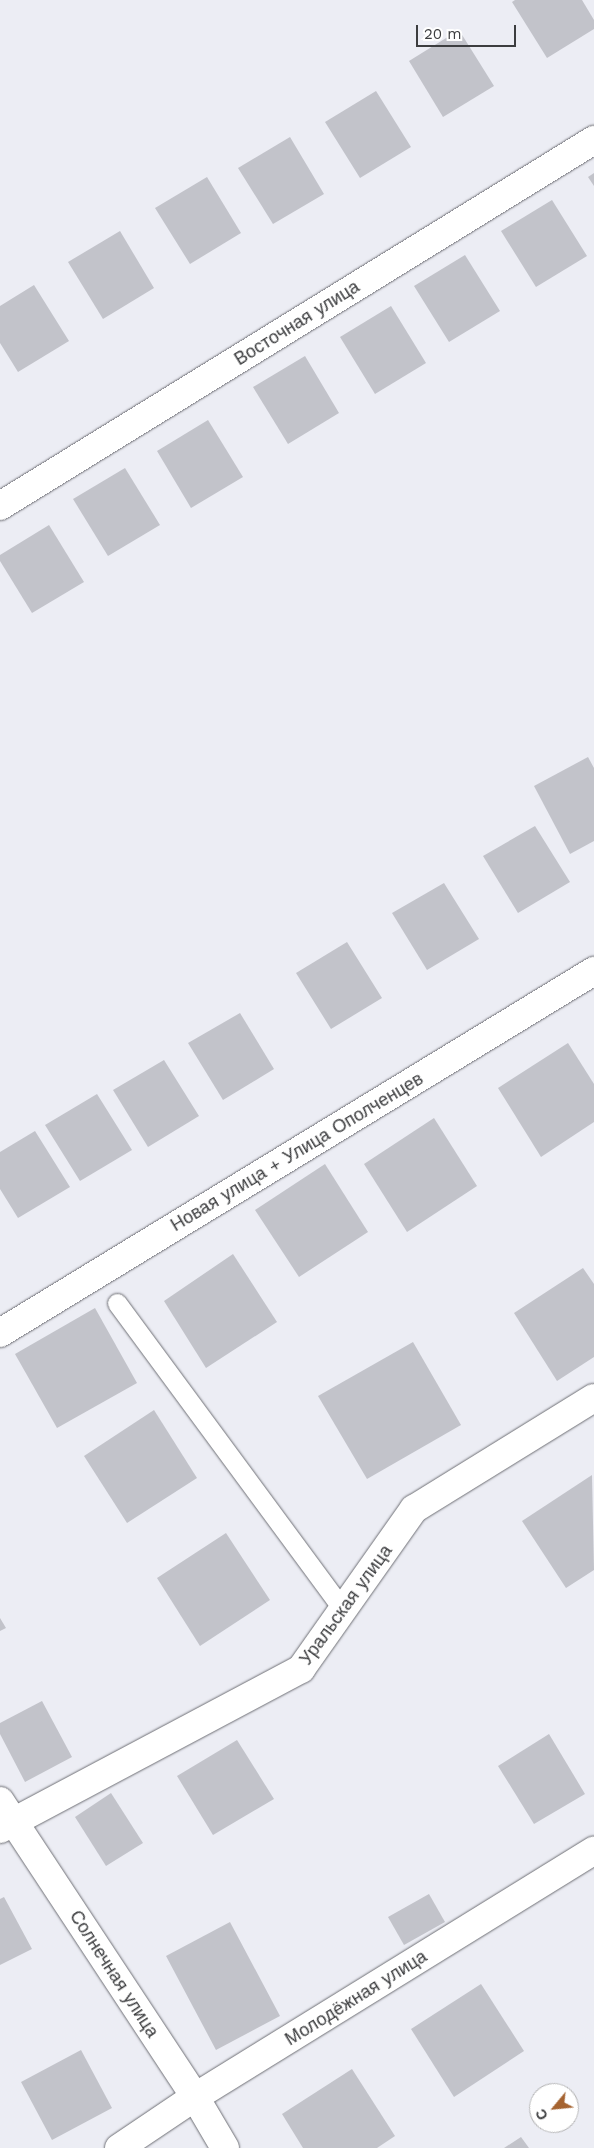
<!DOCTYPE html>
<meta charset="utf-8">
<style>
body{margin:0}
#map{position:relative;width:594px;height:2148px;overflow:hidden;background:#ecedf4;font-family:"Work Sans",sans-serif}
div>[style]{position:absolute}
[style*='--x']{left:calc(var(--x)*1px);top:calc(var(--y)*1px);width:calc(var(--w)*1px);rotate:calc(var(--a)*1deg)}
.building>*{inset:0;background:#c2c3ca}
.roads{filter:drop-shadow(0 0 1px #6e6f75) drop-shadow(0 0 1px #6e6f75)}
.lane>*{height:19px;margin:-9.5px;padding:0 9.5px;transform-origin:9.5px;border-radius:9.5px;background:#fff}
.street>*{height:28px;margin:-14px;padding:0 14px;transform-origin:14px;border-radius:14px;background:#fff}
span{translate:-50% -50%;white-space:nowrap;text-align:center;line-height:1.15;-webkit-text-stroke:4.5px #fff;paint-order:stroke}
.street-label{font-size:18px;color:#3c3d3f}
.north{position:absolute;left:529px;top:2083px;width:50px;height:50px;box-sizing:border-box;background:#fff;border:1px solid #b1b1b2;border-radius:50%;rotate:242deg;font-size:14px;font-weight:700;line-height:20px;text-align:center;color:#3c3d3f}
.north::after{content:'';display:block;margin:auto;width:18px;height:22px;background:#a56330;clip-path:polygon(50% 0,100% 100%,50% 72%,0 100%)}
.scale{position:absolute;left:416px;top:25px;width:100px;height:22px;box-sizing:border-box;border:2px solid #3c3d3f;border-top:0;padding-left:6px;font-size:15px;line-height:18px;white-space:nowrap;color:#3c3d3f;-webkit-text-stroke:4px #fff;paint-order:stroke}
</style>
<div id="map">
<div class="building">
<div style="clip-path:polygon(515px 0,582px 0,594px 20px,594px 29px,547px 58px,512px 2px)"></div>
<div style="clip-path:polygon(459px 30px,494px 86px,443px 117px,409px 61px)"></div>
<div style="clip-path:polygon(376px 91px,411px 147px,360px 178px,325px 122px)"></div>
<div style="clip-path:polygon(290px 137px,324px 194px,273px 224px,238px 168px)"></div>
<div style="clip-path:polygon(594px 173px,594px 186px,588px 177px)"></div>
<div style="clip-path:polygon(207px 177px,241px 233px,190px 264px,155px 208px)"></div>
<div style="clip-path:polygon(552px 200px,587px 256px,536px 287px,501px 231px)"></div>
<div style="clip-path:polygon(120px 231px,154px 288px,103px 319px,68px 262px)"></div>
<div style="clip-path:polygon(465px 255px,500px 311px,449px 342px,414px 286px)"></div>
<div style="clip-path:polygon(34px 285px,69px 341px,18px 372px,0 343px,0 306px)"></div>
<div style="clip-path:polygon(391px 306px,426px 363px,375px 394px,340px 337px)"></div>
<div style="clip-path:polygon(305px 356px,339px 413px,288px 444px,253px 387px)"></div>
<div style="clip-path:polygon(208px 420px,243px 477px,191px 508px,157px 451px)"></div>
<div style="clip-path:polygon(125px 468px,160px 525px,108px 556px,73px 499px)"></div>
<div style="clip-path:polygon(49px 525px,84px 582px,32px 613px,0 561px,0 555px)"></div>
<div style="clip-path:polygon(588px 757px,594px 768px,594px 841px,570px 854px,534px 786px)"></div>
<div style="clip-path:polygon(535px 826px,570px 882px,518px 913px,483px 856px)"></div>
<div style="clip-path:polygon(444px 883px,479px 939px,427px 970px,392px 913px)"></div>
<div style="clip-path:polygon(347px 942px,382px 998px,331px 1029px,296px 973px)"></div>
<div style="clip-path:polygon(240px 1013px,274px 1069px,223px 1100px,188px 1043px)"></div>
<div style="clip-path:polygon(568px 1043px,594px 1084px,594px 1122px,541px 1157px,498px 1088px)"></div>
<div style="clip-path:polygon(164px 1060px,199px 1116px,148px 1147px,113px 1090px)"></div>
<div style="clip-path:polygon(97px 1094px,132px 1150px,80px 1181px,45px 1125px)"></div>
<div style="clip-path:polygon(434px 1118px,477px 1186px,407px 1232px,364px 1164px)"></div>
<div style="clip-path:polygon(35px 1131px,70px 1187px,18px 1218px,0 1189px,0 1152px)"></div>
<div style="clip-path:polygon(325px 1164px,368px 1232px,299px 1277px,255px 1210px)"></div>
<div style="clip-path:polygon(233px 1254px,277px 1322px,206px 1368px,164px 1301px)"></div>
<div style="clip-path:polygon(583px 1268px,594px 1284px,594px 1357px,557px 1381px,514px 1313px)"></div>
<div style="clip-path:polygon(95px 1308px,137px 1383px,57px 1428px,15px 1354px)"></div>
<div style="clip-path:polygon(413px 1342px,461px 1425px,367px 1479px,318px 1396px)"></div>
<div style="clip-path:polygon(154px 1410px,197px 1478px,127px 1523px,84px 1456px)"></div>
<div style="clip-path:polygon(592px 1475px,594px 1570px,566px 1588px,522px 1521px)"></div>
<div style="clip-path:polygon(226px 1533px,270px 1600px,200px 1646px,157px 1578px)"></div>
<div style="clip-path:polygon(0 1618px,6px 1628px,0 1631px)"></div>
<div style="clip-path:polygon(42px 1701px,72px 1757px,25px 1782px,0 1734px,0 1723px)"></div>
<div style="clip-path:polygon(549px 1734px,585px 1794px,534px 1824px,498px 1766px)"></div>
<div style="clip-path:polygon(237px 1740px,274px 1799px,213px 1835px,177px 1776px)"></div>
<div style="clip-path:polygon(111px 1793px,143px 1843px,106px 1866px,75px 1817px)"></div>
<div style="clip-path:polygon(429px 1894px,445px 1922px,404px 1945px,388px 1917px)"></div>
<div style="clip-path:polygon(4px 1897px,32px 1949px,0 1965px,0 1899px)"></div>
<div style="clip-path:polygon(230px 1922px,280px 2016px,216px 2050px,166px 1956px)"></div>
<div style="clip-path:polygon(481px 1984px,524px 2051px,454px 2097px,411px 2029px)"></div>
<div style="clip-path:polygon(81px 2050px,112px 2108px,52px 2140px,21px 2082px)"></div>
<div style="clip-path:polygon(352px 2069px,395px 2136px,377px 2148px,303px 2148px,282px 2114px)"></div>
<div style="clip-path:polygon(521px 2137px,529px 2148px,504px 2148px)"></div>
</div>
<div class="roads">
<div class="lane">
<div style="--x:117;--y:1303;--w:381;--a:53.6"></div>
</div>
<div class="street">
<div style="--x:0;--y:506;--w:698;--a:-31.64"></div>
<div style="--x:0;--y:1333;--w:696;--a:-31.36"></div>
<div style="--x:0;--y:1801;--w:354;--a:56.6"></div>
<div style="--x:195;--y:2097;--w:59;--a:59.5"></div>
<div style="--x:0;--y:1829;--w:341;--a:-28"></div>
<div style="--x:301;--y:1669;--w:196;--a:-54.8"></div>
<div style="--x:414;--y:1509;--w:211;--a:-31.7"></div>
<div style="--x:119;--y:2148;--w:92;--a:-33.9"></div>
<div style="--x:195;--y:2097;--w:469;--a:-31.7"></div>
</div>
</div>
<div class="street-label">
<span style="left:297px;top:323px;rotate:-32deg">Восточная улица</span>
<span style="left:297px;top:1152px;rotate:-31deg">Новая улица + Улица Ополченцев</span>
<span style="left:346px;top:1605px;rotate:-54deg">Уральская улица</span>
<span style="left:114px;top:1974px;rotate:57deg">Солнечная улица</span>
<span style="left:356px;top:1998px;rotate:-32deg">Молодёжная улица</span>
</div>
<div class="north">С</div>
<div class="scale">20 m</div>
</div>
